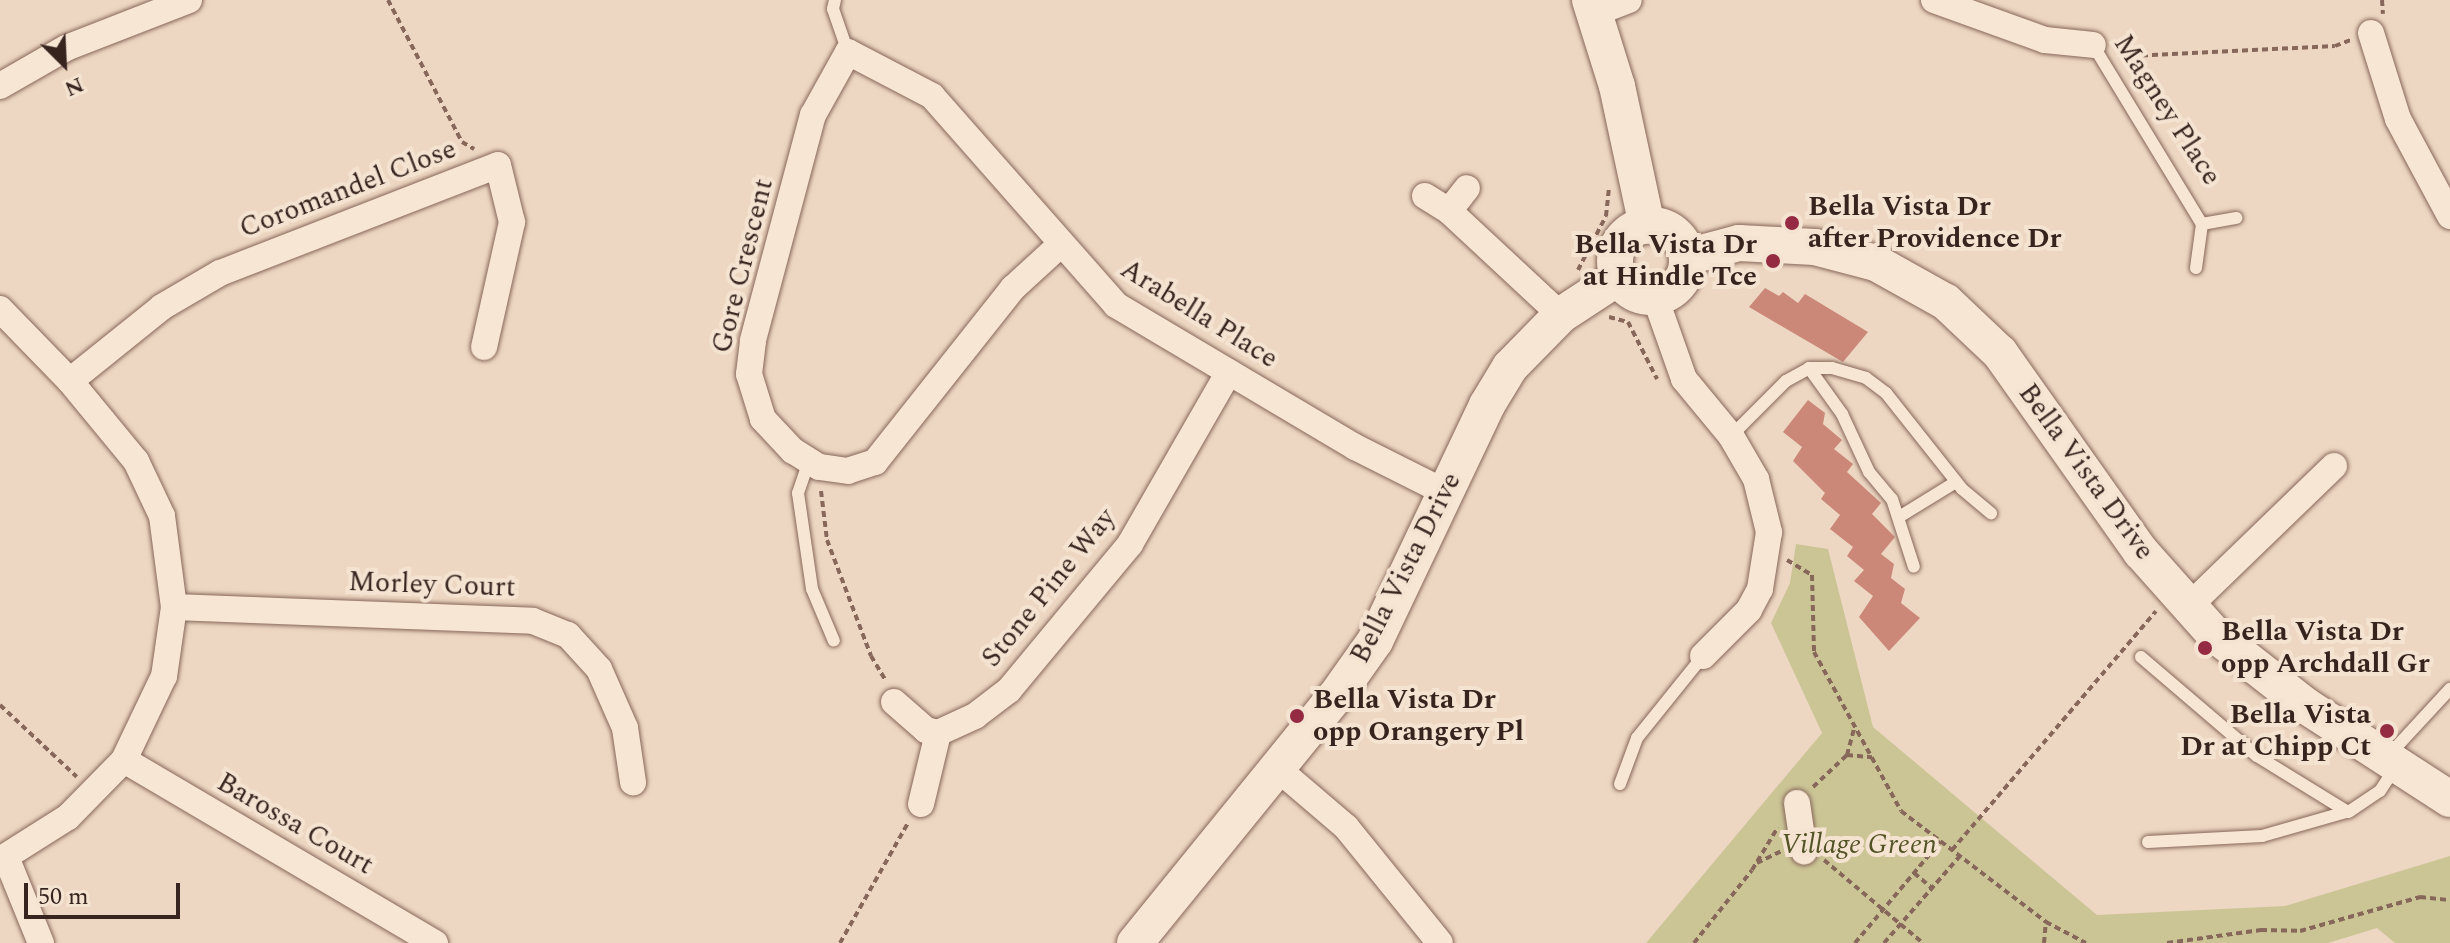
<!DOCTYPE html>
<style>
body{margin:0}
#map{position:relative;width:2450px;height:943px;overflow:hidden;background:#edd7c2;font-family:Spectral,serif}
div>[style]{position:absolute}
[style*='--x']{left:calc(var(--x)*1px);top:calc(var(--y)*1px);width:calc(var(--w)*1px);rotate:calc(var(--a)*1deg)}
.green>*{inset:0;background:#cbc596}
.building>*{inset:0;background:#cb8879}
.path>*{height:4px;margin-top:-2px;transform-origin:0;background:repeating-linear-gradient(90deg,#87675a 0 6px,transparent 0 10px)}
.roads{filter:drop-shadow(0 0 2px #87675a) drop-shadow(0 0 2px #87675a)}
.lane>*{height:12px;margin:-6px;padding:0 6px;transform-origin:6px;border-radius:6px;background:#f8e6d5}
.street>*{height:26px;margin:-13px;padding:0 13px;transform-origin:13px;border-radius:13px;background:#f8e6d5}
.secondary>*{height:36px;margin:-18px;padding:0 18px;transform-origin:18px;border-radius:18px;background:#f8e6d5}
.secondary>.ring{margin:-18px;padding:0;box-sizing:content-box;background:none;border:36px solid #f8e6d5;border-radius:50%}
.dots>*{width:22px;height:22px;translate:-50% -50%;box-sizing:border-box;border:4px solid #f5e3d2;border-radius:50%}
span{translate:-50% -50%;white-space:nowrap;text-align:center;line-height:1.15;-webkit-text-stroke:8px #f5e3d2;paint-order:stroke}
.street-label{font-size:28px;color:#37241e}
.poi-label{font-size:28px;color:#37241e;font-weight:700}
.left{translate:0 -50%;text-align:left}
.right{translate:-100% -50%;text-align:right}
.park-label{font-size:28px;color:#525325;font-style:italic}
.north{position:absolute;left:24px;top:24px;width:80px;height:80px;-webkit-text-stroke:6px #f5e3d2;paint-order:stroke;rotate:156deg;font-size:22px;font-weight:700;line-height:32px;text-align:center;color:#37241e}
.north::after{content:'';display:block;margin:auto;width:28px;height:36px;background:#37241e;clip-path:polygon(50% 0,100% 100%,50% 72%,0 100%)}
.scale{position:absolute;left:24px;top:883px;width:156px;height:36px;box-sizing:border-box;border:4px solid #37241e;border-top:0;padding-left:10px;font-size:24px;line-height:28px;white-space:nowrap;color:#37241e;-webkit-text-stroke:6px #f5e3d2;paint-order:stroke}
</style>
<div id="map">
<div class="green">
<div style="clip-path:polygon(1796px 544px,1828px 549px,1873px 727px,2097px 915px,2285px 906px,2450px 856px,2450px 943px,2395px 943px,2377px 928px,2328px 943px,1646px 943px,1822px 733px,1771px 623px,1790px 583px)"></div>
</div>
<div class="building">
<div style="clip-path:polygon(1765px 288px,1779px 296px,1783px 292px,1798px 303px,1805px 294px,1868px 332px,1843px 362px,1749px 307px)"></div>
<div style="clip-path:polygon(1808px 400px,1825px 413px,1823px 424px,1842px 440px,1834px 449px,1853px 464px,1847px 472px,1881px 503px,1872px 514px,1895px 537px,1881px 554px,1894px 564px,1891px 578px,1905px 589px,1901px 603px,1920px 618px,1889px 651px,1859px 617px,1873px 596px,1854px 581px,1864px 570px,1847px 556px,1853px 547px,1830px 529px,1840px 515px,1821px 499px,1825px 493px,1793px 461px,1802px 447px,1783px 432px)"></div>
</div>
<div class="path">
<div style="--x:388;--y:0;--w:160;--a:62.5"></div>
<div style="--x:462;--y:142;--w:14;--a:30"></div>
<div style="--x:2382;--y:0;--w:14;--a:86"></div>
<div style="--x:2117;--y:52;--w:16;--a:15"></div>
<div style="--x:2132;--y:56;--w:203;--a:-2.8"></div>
<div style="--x:2335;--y:46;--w:17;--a:-21"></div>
<div style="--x:1578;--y:270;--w:61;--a:-62.6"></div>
<div style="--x:1606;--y:216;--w:28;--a:-84"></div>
<div style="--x:1609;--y:317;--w:20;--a:15"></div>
<div style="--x:1628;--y:322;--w:64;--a:63"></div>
<div style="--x:821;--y:491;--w:49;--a:83"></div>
<div style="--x:827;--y:540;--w:124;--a:69.2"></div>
<div style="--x:871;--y:656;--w:29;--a:59"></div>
<div style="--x:1787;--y:560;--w:29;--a:31"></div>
<div style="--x:1812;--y:575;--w:77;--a:88.5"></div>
<div style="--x:1814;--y:652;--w:181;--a:61.3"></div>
<div style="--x:1901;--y:811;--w:183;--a:37.4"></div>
<div style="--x:2046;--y:922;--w:45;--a:27.7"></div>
<div style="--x:0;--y:705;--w:105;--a:43.1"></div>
<div style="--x:1847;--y:755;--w:25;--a:5"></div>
<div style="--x:1813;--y:787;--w:47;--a:-43.3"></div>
<div style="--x:1847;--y:755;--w:28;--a:-75"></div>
<div style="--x:1952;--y:850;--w:314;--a:-49.5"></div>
<div style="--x:1824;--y:860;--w:129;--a:40"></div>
<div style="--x:1757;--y:863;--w:28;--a:-26"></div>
<div style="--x:1914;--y:873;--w:23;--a:40"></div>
<div style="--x:840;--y:943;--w:138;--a:-60.5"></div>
<div style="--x:1694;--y:943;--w:93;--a:-51.5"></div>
<div style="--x:1752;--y:870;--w:50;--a:-58.8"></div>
<div style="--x:1855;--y:943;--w:133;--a:-49.9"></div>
<div style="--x:1884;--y:943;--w:116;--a:-48.9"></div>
<div style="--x:2044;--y:943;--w:21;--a:-85"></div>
<div style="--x:2167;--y:943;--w:95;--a:-7.9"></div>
<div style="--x:2261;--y:930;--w:39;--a:1"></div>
<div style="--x:2300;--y:931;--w:125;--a:-15.8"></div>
<div style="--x:2420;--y:897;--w:30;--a:6"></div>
</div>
<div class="roads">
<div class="lane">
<div style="--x:835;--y:0;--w:9;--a:103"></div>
<div style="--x:833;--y:9;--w:46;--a:70.8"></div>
<div style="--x:2093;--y:45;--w:210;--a:58.7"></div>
<div style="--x:2202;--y:224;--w:35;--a:-10"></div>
<div style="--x:2196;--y:268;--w:44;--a:-82.2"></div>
<div style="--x:1809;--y:368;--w:57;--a:54.3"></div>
<div style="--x:1842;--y:414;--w:64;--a:65"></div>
<div style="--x:1869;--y:472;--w:35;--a:50"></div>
<div style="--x:1892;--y:499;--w:71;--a:72.1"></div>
<div style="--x:1731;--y:436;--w:78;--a:-45"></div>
<div style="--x:1786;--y:381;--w:26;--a:-29"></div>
<div style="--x:1809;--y:368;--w:23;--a:0"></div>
<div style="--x:1832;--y:368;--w:35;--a:16"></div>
<div style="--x:1866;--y:378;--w:25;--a:37"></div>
<div style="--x:1886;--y:393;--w:122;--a:51.6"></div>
<div style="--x:1962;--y:489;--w:38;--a:40"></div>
<div style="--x:809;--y:461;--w:34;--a:109"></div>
<div style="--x:798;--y:493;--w:97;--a:81.7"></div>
<div style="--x:812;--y:589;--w:56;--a:67.1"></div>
<div style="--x:1899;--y:517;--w:67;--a:-31.6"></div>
<div style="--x:2141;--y:657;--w:153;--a:40.5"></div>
<div style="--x:2257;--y:756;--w:107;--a:31.6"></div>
<div style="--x:2389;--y:755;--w:90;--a:-47.3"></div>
<div style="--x:1620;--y:784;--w:49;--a:-69.7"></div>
<div style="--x:1637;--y:738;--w:105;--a:-51.2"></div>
<div style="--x:2148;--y:842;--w:114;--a:-3"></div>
<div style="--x:2262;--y:836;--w:91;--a:-15.9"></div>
<div style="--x:2350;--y:811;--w:36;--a:-34"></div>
<div style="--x:2380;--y:791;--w:27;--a:-57"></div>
</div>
<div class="street">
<div style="--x:1934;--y:0;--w:118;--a:19.8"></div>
<div style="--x:2045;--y:40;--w:48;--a:5.9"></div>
<div style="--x:1595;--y:13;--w:36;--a:-21"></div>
<div style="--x:2371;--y:33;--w:90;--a:72.6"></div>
<div style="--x:2398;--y:119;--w:110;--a:61.8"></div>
<div style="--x:0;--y:86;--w:76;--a:-29.9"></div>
<div style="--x:66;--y:48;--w:132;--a:-21.3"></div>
<div style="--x:1425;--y:196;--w:28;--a:32"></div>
<div style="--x:1449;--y:211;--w:153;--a:42.9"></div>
<div style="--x:1449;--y:211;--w:29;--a:-52"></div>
<div style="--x:1060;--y:245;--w:64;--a:137.5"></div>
<div style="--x:1013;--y:288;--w:222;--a:128.4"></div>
<div style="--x:875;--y:462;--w:28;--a:162"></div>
<div style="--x:848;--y:471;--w:29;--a:-172"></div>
<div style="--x:819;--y:467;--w:31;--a:-148"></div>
<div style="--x:793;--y:451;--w:44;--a:-133.2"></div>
<div style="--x:763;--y:419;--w:47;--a:-107.3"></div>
<div style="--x:749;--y:374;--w:34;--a:-83"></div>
<div style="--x:753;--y:340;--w:233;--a:-75.1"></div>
<div style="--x:813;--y:115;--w:72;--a:-60.9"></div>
<div style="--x:848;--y:52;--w:95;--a:27.6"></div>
<div style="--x:932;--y:96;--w:278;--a:48.6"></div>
<div style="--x:1116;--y:305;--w:278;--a:30.7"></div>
<div style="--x:1355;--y:447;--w:101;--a:26.6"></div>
<div style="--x:1655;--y:297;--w:87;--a:70.5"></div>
<div style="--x:1684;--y:379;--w:74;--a:50.5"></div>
<div style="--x:1731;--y:436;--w:50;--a:59.8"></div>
<div style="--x:1756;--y:479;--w:55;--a:76.2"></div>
<div style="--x:1769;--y:532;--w:58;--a:99"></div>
<div style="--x:1760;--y:589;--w:24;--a:118"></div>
<div style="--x:1749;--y:610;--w:65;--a:135"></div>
<div style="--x:0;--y:309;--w:100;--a:45.8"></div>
<div style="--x:70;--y:381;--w:104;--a:50.5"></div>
<div style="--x:136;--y:461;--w:61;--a:64.7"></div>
<div style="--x:162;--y:516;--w:92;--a:82.5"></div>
<div style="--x:174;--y:607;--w:70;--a:98.2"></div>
<div style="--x:164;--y:676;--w:93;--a:115.5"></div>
<div style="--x:124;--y:760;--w:80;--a:134.5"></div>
<div style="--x:68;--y:817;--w:80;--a:147.7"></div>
<div style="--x:70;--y:381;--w:118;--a:-38.8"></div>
<div style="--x:162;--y:307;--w:67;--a:-30.4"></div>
<div style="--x:220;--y:273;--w:298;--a:-21.2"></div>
<div style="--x:498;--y:165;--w:59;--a:76.2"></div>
<div style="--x:512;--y:222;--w:128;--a:102.6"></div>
<div style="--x:174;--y:607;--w:359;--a:2.2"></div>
<div style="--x:533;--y:621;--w:38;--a:22"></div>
<div style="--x:568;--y:635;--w:46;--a:47.6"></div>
<div style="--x:599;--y:669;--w:64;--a:66.2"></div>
<div style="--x:625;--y:728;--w:55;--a:81.6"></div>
<div style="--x:2188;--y:607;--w:203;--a:-44"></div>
<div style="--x:894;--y:702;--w:43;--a:41.2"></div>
<div style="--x:926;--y:730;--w:12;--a:14"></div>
<div style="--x:938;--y:733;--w:41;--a:-24.7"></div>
<div style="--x:975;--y:716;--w:43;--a:-37.4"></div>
<div style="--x:1009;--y:690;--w:190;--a:-50.3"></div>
<div style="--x:1130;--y:544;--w:198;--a:-60.1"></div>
<div style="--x:124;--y:760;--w:361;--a:30.5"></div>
<div style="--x:1277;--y:768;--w:91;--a:40.5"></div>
<div style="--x:1346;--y:827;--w:149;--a:51"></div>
<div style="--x:1797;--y:803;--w:49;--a:81.7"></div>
<div style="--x:921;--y:804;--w:73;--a:-76.5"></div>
<div style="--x:6;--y:857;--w:93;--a:67.9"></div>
</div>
<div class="secondary">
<div style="--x:1590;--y:0;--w:90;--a:72.6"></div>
<div style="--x:1617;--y:86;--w:143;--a:77.9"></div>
<div class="ring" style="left:1615px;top:225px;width:36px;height:36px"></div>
<div style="--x:1687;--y:257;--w:54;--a:-15.1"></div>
<div style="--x:1739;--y:243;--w:76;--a:3"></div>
<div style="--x:1815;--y:247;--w:63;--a:14.7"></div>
<div style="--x:1876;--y:263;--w:80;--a:29.1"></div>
<div style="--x:1946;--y:302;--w:74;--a:43.4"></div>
<div style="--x:2000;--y:353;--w:244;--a:54.7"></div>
<div style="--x:2141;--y:552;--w:110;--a:48.3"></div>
<div style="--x:2214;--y:634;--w:117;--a:38"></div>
<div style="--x:2306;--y:706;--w:171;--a:32.9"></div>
<div style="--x:1135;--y:943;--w:318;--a:-50.9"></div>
<div style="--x:1336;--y:696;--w:67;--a:-54.7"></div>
<div style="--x:1375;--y:641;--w:261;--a:-64.6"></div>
<div style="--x:1487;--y:405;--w:44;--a:-58.8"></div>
<div style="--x:1510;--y:367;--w:73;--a:-45.6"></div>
<div style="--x:1561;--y:315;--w:69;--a:-33.2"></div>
</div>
</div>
<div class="dots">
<div style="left:1792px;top:223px;background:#942b43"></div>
<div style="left:1773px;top:261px;background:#942b43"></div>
<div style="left:2205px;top:648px;background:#942b43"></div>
<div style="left:1297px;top:716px;background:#942b43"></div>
<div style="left:2387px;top:731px;background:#942b43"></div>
</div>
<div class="street-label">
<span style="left:2167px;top:110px;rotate:57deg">Magney Place</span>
<span style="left:348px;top:189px;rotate:-21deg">Coromandel Close</span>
<span style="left:743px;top:266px;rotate:-76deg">Gore Crescent</span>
<span style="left:1199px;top:314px;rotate:32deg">Arabella Place</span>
<span style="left:2086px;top:472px;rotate:54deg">Bella Vista Drive</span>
<span style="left:1406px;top:568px;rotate:-63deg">Bella Vista Drive</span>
<span style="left:432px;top:585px;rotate:2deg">Morley Court</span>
<span style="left:1049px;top:588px;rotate:-51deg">Stone Pine Way</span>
<span style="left:295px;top:824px;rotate:30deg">Barossa Court</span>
</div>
<div class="poi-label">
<span class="left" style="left:1808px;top:223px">Bella Vista Dr<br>after Providence Dr</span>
<span class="right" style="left:1757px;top:261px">Bella Vista Dr<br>at Hindle Tce</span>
<span class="left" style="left:2221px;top:648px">Bella Vista Dr<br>opp Archdall Gr</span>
<span class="left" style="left:1313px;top:716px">Bella Vista Dr<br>opp Orangery Pl</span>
<span class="right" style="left:2371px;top:731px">Bella Vista<br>Dr at Chipp Ct</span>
</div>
<div class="park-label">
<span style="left:1859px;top:845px">Village Green</span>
</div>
<div class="north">N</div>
<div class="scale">50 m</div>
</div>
